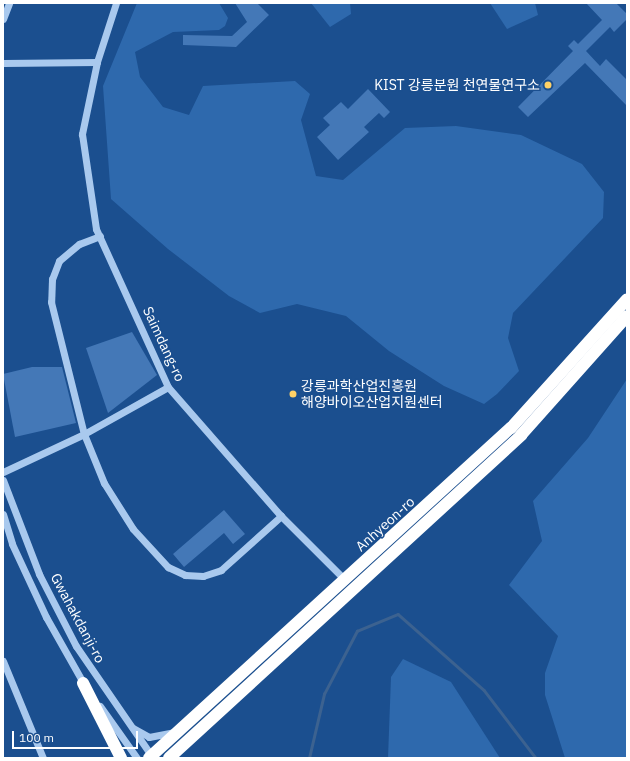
<!DOCTYPE html>
<meta charset="utf-8">
<style>
body{margin:0}
#map{position:relative;width:630px;height:761px;overflow:hidden;background:#1b4f8f;font-family:"IBM Plex Sans","Noto Sans KR",sans-serif}
div>[style]{position:absolute}
[style*='--x']{left:calc(var(--x)*1px);top:calc(var(--y)*1px);width:calc(var(--w)*1px);rotate:calc(var(--a)*1deg)}
.green>*{inset:0;background:#2e69ad}
.stream>*{height:2.5px;margin:-1.25px;padding:0 1.25px;transform-origin:1.25px;border-radius:1.25px;background:#3c6290}
.building>*{inset:0;background:#4478b7}
.minor>*{height:7px;margin:-3.5px;padding:0 3.5px;transform-origin:3.5px;border-radius:3.5px;background:#a9c9ee}
.highway>*{height:12px;margin:-6px;padding:0 6px;transform-origin:6px;border-radius:6px;background:#fff}
.dots>*{width:11px;height:11px;translate:-50% -50%;box-sizing:border-box;border:2px solid #1b4f8f;border-radius:50%}
span{translate:-50% -50%;white-space:nowrap;text-align:center;line-height:1.15;-webkit-text-stroke:3px #1b4f8f;paint-order:stroke}
.poi-label{font-size:14px;color:#fff}
.right{translate:-100% -50%;text-align:right}
.left{translate:0 -50%;text-align:left}
.street-label{font-size:14px;color:#fff}
.frame{position:absolute;inset:0;border:4px solid #fff;pointer-events:none}
.scale{position:absolute;left:12px;top:731px;width:126px;height:18px;box-sizing:border-box;border:2px solid #fff;border-top:0;padding-left:5px;font-size:12px;line-height:14px;white-space:nowrap;color:#fff;-webkit-text-stroke:3px #1b4f8f;paint-order:stroke}
</style>
<div id="map">
<div class="green">
<div style="clip-path:polygon(137px 3px,219px 3px,228px 18px,225px 26px,219px 30px,173px 32px,135px 52px,140px 77px,163px 107px,189px 115px,203px 86px,295px 81px,310px 94px,301px 120px,316px 176px,343px 180px,405px 128px,456px 126px,521px 135px,582px 164px,604px 192px,603px 218px,513px 313px,508px 338px,519px 371px,497px 394px,484px 404px,444px 386px,389px 351px,346px 316px,297px 304px,260px 313px,229px 296px,168px 249px,111px 199px,103px 86px)"></div>
<div style="clip-path:polygon(311px 3px,350px 3px,351px 14px,330px 27px)"></div>
<div style="clip-path:polygon(490px 3px,535px 3px,538px 15px,507px 29px)"></div>
<div style="clip-path:polygon(627px 379px,627px 758px,565px 758px,545px 695px,545px 673px,558px 636px,509px 585px,542px 541px,533px 501px,588px 438px)"></div>
<div style="clip-path:polygon(403px 659px,451px 682px,500px 758px,388px 758px,391px 677px)"></div>
</div>
<div class="stream">
<div style="--x:309;--y:758;--w:66;--a:-76.8"></div>
<div style="--x:324;--y:694;--w:71;--a:-62.4"></div>
<div style="--x:357;--y:631;--w:44;--a:-22.5"></div>
<div style="--x:398;--y:614;--w:115;--a:41.5"></div>
<div style="--x:484;--y:690;--w:86;--a:52.6"></div>
</div>
<div class="building">
<div style="clip-path:polygon(235px 3px,257px 3px,269px 15px,236px 47px,183px 45px,183px 35px,232px 36px,247px 22px)"></div>
<div style="clip-path:polygon(586px 3px,616px 3px,627px 14px,627px 19px,614px 32px,610px 27px,586px 51px,600px 66px,606px 59px,627px 80px,627px 106px,585px 63px,528px 117px,518px 107px,573px 51px,568px 46px,574px 40px,578px 44px,602px 20px)"></div>
<div style="clip-path:polygon(368px 89px,390px 112px,384px 118px,379px 113px,364px 127px,369px 132px,338px 160px,317px 137px,330px 125px,323px 118px,341px 102px,348px 109px)"></div>
<div style="clip-path:polygon(132px 332px,157px 375px,108px 413px,86px 348px)"></div>
<div style="clip-path:polygon(32px 367px,62px 367px,76px 423px,15px 437px,3px 374px)"></div>
<div style="clip-path:polygon(224px 510px,245px 534px,233px 544px,224px 533px,184px 567px,173px 554px)"></div>
</div>
<div class="minor">
<div style="--x:116;--y:3;--w:62;--a:107.9"></div>
<div style="--x:97;--y:62;--w:74;--a:101.8"></div>
<div style="--x:82;--y:134;--w:96;--a:81.6"></div>
<div style="--x:96;--y:229;--w:174;--a:65.5"></div>
<div style="--x:168;--y:387;--w:171;--a:48.8"></div>
<div style="--x:281;--y:516;--w:91;--a:45"></div>
<div style="--x:3;--y:19;--w:17;--a:-69"></div>
<div style="--x:3;--y:63;--w:94;--a:-0.6"></div>
<div style="--x:100;--y:236;--w:22;--a:159"></div>
<div style="--x:79;--y:244;--w:26;--a:140"></div>
<div style="--x:59;--y:261;--w:19;--a:111"></div>
<div style="--x:52;--y:279;--w:23;--a:92"></div>
<div style="--x:51;--y:302;--w:136;--a:76"></div>
<div style="--x:84;--y:434;--w:53;--a:67.8"></div>
<div style="--x:104;--y:483;--w:54;--a:57.8"></div>
<div style="--x:133;--y:529;--w:52;--a:47.4"></div>
<div style="--x:168;--y:567;--w:19;--a:25"></div>
<div style="--x:185;--y:575;--w:18;--a:3"></div>
<div style="--x:203;--y:576;--w:19;--a:-18"></div>
<div style="--x:221;--y:570;--w:81;--a:-42"></div>
<div style="--x:3;--y:472;--w:89;--a:-25.1"></div>
<div style="--x:84;--y:434;--w:96;--a:-29.2"></div>
<div style="--x:3;--y:480;--w:101;--a:69"></div>
<div style="--x:39;--y:574;--w:81;--a:62.8"></div>
<div style="--x:76;--y:646;--w:136;--a:55.5"></div>
<div style="--x:3;--y:514;--w:31;--a:73"></div>
<div style="--x:12;--y:544;--w:81;--a:65"></div>
<div style="--x:46;--y:617;--w:79;--a:60.5"></div>
<div style="--x:3;--y:661;--w:105;--a:67.6"></div>
<div style="--x:100;--y:706;--w:64;--a:54.6"></div>
<div style="--x:133;--y:728;--w:18;--a:29"></div>
<div style="--x:149;--y:737;--w:25;--a:-11"></div>
</div>
<div class="highway">
<div style="--x:83;--y:683;--w:84;--a:63.1"></div>
<div style="--x:149;--y:758;--w:490;--a:-42.4"></div>
<div style="--x:511;--y:428;--w:173;--a:-48"></div>
<div style="--x:169;--y:758;--w:478;--a:-42.5"></div>
<div style="--x:521;--y:435;--w:159;--a:-48.3"></div>
</div>
<div class="dots">
<div style="left:548px;top:85px;background:#ffd166"></div>
<div style="left:293px;top:394px;background:#ffd166"></div>
</div>
<div class="poi-label">
<span class="right" style="left:540px;top:85px">KIST 강릉분원 천연물연구소</span>
<span class="left" style="left:301px;top:394px">강릉과학산업진흥원<br>해양바이오산업지원센터</span>
</div>
<div class="street-label">
<span style="left:164px;top:344px;rotate:65deg">Saimdang-ro</span>
<span style="left:385px;top:524px;rotate:-42deg">Anhyeon-ro</span>
<span style="left:78px;top:618px;rotate:62deg">Gwahakdanji-ro</span>
</div>
<div class="frame"></div>
<div class="scale">100 m</div>
</div>
